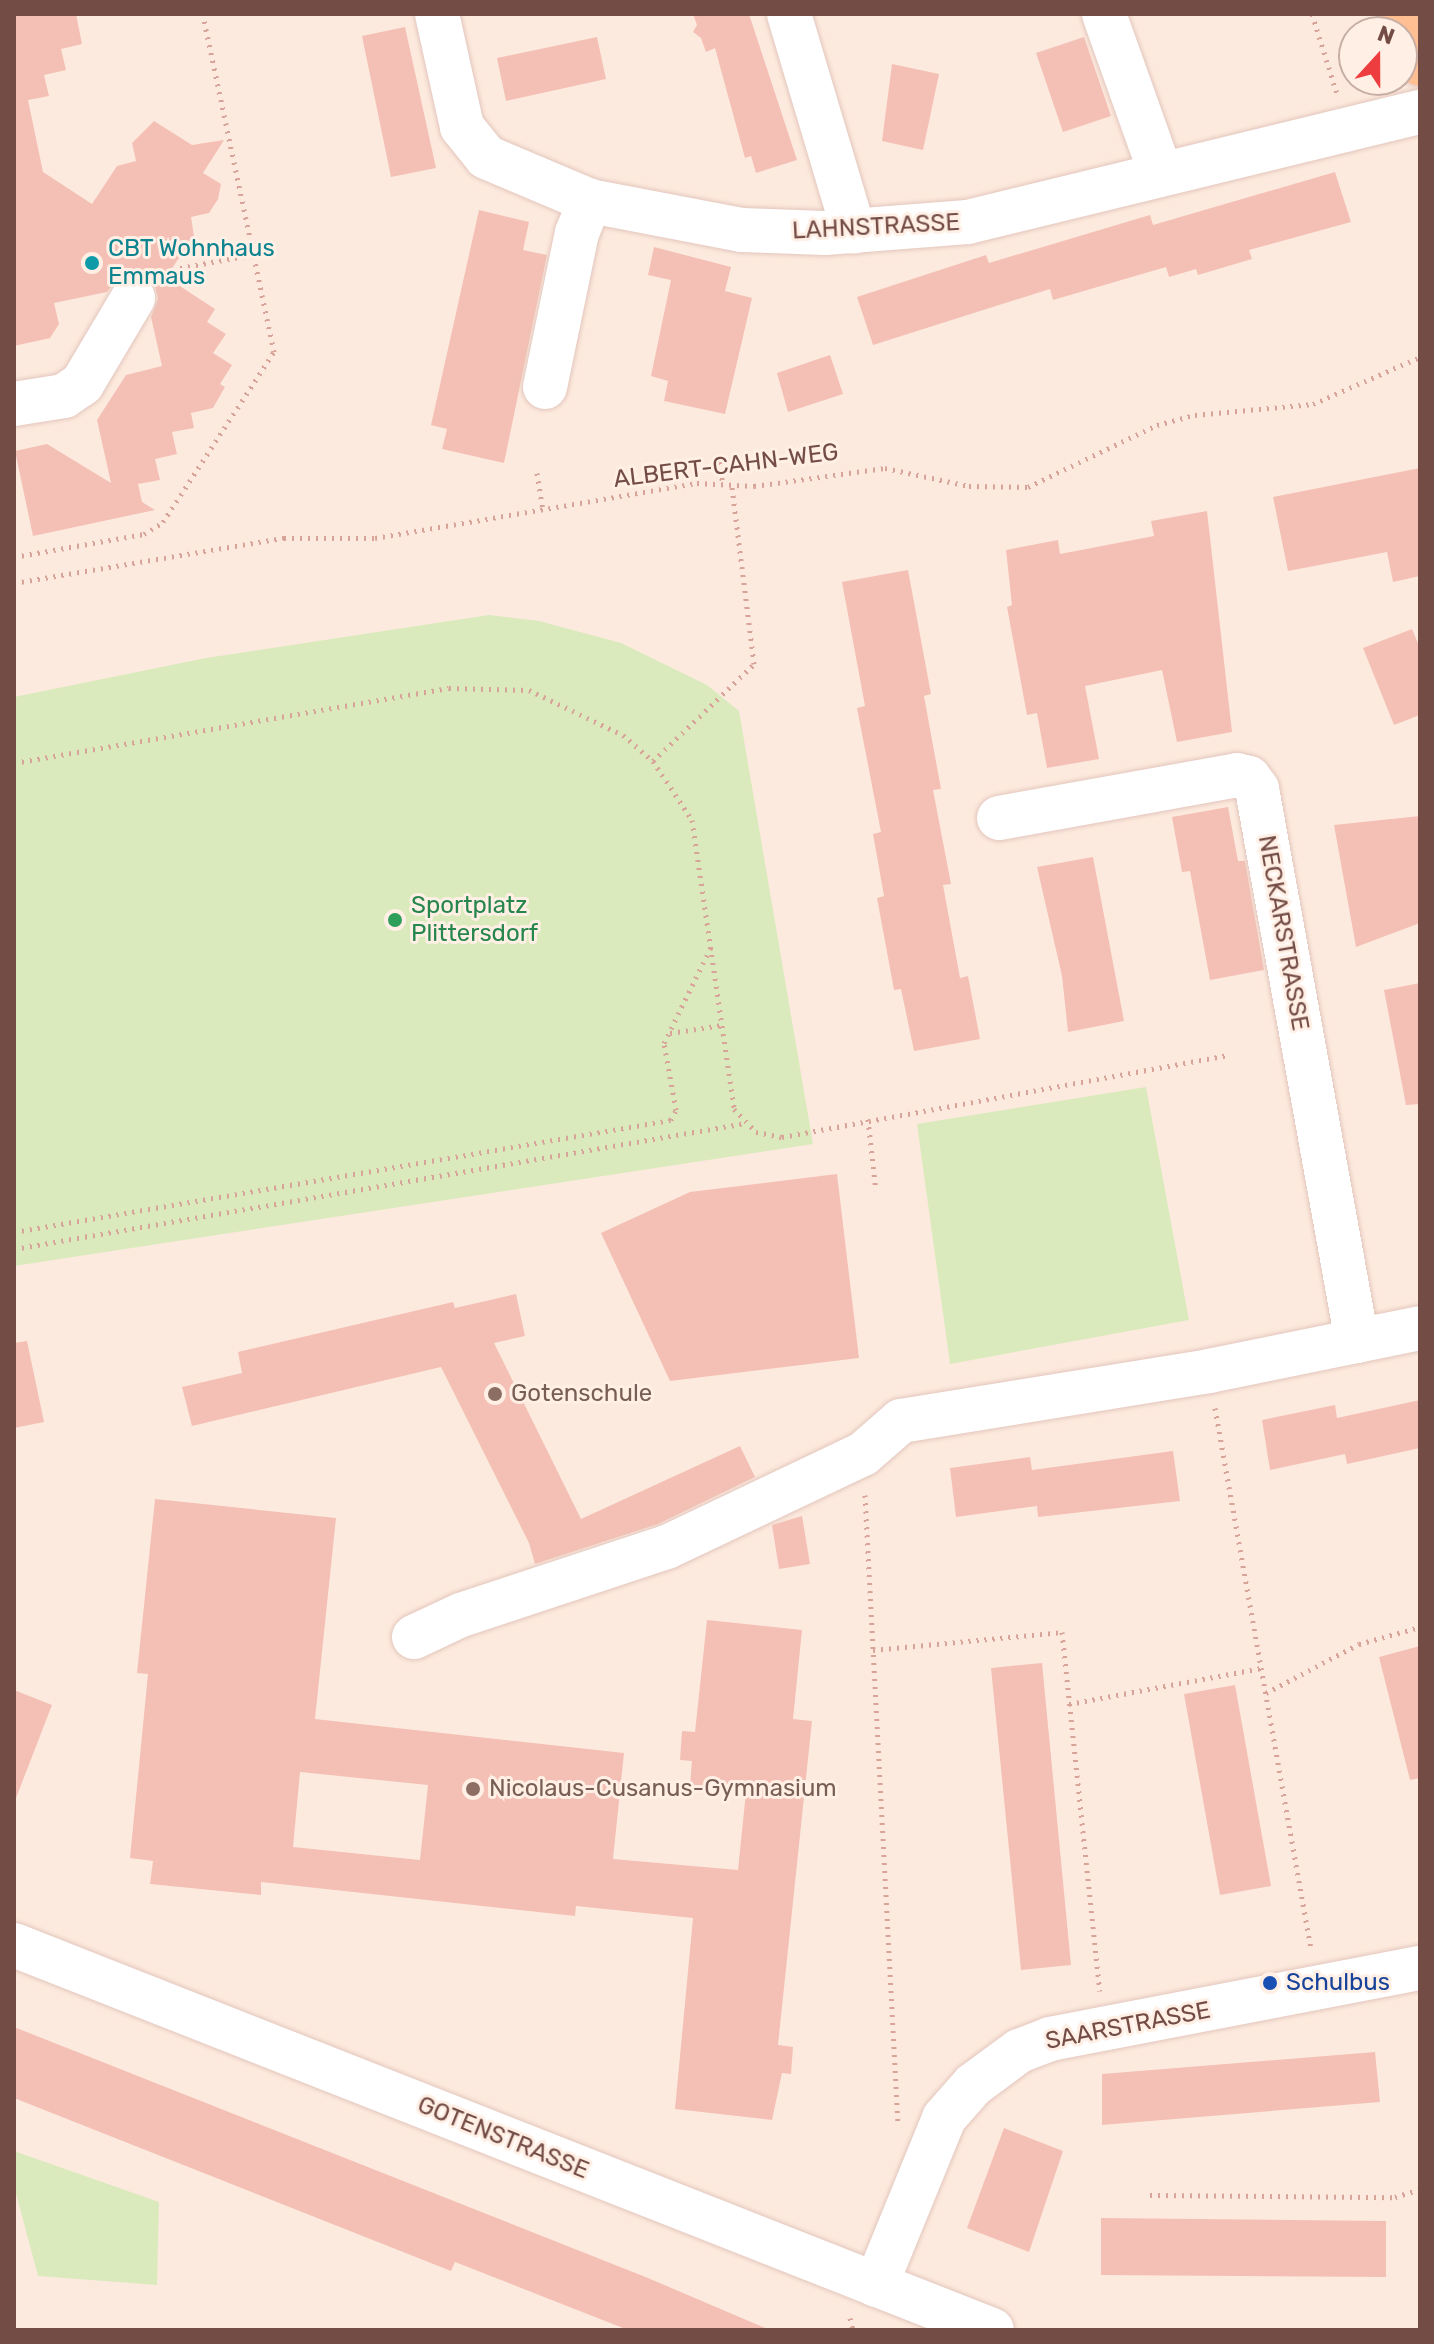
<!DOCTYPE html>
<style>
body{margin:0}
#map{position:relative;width:1434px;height:2344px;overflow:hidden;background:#fdeade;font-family:Rubik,sans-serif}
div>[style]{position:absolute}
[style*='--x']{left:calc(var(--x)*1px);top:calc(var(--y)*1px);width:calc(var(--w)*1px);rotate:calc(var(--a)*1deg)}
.green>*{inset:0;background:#daeabd}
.building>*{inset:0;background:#f4c0b5}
.path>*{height:5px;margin-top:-2.5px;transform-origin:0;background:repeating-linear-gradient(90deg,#d8a399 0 2px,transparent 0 8px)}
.roads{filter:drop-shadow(0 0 2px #e3c6bd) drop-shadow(0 0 2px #e3c6bd)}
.minor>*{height:44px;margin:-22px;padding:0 22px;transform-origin:22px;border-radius:22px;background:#fff}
.major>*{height:44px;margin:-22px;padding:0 22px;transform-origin:22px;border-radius:22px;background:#ffbf93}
.dots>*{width:22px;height:22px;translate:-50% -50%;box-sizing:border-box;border:4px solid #ffefe5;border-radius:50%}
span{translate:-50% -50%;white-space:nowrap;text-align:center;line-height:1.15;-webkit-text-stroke:6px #ffefe5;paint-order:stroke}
.street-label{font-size:24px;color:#744c46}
.culture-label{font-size:24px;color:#0d838f}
.left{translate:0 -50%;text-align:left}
.leisure-label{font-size:24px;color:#27864d}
.education-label{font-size:24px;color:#785e54}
.transit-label{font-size:24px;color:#164399}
.frame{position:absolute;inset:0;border:16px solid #744c46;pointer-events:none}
.north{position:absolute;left:1338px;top:16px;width:80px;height:80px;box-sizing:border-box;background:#ffefe5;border:2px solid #c7aea5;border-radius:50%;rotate:21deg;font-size:22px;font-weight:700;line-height:32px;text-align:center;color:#744c46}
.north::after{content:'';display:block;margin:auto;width:28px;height:36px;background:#ed3d3e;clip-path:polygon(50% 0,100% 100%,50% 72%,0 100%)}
</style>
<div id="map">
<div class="green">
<div style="clip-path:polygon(489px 615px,539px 621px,621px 643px,707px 685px,739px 711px,813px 1144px,14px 1266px,14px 697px,206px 658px)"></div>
<div style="clip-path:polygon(1146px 1087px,1189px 1320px,950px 1364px,917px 1124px)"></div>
<div style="clip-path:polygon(14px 2151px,159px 2202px,157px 2285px,38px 2276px,14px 2186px)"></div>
</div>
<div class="building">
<div style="clip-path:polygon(14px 14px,76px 14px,82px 44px,61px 49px,66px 70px,44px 75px,49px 96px,28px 100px,43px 172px,92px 204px,117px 166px,136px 161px,132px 143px,154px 121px,192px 145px,224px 140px,203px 173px,221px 184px,218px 199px,209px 213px,191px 217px,194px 236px,166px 277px,215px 309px,207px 322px,226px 334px,213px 353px,232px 365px,220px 384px,225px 387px,213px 408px,191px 413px,194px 428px,172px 432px,177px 454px,155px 459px,160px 480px,138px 484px,142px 502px,155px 510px,33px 536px,15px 451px,47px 444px,111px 483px,97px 420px,126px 375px,162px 366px,151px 317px,158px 299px,155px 286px,134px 273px,120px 277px,107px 292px,54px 303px,59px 324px,50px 338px,14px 346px)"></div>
<div style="clip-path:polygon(693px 14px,749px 14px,797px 160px,756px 173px,751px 156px,745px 158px,715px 48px,706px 52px,701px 38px,693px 32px,697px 25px)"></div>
<div style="clip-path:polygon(405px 27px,436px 168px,391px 177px,362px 36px)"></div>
<div style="clip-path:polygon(597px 37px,606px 79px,506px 101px,497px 58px)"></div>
<div style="clip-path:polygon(1084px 37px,1111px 116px,1063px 132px,1036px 53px)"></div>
<div style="clip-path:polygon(892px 64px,939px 74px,923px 150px,882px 141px)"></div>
<div style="clip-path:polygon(1335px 172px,1351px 222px,1249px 250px,1252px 259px,1198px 275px,1196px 269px,1169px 277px,1166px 267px,1053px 300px,1050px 289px,873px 345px,857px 297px,986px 255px,989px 263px,1150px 215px,1153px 225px)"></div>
<div style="clip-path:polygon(479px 210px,529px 222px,523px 250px,547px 255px,504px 463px,442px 449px,447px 429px,431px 425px)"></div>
<div style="clip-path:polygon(654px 247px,731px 267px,725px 291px,752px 298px,725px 414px,664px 401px,668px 381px,651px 376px,671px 280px,648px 275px)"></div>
<div style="clip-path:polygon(830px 355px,843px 394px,788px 412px,777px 373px)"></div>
<div style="clip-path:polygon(1420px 468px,1420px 576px,1393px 582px,1387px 552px,1288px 571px,1273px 497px)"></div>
<div style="clip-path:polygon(1207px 511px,1232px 732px,1177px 742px,1162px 670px,1085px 686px,1099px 759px,1047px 768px,1037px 713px,1027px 715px,1007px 607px,1012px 605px,1006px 550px,1058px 540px,1060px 554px,1154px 536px,1151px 521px)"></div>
<div style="clip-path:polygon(908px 570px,931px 694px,924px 696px,941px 789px,933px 790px,951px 884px,943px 885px,960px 978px,968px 976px,980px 1039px,914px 1051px,901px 989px,894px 990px,877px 898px,884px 896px,873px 834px,881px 832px,857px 708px,865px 706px,842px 582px)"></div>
<div style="clip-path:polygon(1412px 629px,1420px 648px,1420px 715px,1394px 725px,1363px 648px)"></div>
<div style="clip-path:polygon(1228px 807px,1238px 861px,1245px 861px,1264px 970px,1210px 980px,1190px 871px,1182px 872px,1172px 817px)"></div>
<div style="clip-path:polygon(1420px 816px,1420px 923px,1356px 947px,1334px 825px)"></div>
<div style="clip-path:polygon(1093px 857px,1124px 1021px,1068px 1032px,1062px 976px,1037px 867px)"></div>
<div style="clip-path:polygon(1420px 983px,1420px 1104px,1406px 1105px,1384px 990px)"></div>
<div style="clip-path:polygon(837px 1174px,859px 1358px,670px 1381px,601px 1233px,690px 1192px)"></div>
<div style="clip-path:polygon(516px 1294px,525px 1336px,494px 1343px,581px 1519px,740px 1446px,755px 1477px,658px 1524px,535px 1564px,529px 1543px,441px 1367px,192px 1426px,182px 1387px,242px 1373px,238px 1352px,453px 1302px,455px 1308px)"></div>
<div style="clip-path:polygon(27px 1341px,44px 1422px,14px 1428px,14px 1343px)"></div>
<div style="clip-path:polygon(1420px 1400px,1420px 1448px,1347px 1464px,1345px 1454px,1270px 1470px,1262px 1420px,1335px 1405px,1337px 1418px)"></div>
<div style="clip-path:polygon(1173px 1451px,1180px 1501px,1038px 1517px,1037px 1506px,956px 1517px,950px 1468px,1030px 1457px,1032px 1470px)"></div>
<div style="clip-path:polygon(evenodd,155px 1499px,336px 1518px,315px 1719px,624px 1753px,613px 1859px,738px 1870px,746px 1792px,690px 1786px,692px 1761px,680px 1760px,682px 1731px,695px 1732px,707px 1620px,802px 1630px,793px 1719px,812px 1721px,778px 2045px,793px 2047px,791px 2074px,782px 2073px,772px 2120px,675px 2109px,693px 1918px,576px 1906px,575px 1916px,261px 1882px,261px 1895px,150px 1884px,153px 1861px,130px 1858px,148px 1674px,137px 1673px,155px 1499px,300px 1772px,428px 1785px,420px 1860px,293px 1847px,300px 1772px)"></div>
<div style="clip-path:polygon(802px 1516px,810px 1564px,779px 1569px,772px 1525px)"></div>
<div style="clip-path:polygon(1420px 1646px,1420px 1778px,1410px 1780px,1379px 1657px)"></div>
<div style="clip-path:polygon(1042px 1663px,1071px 1965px,1021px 1970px,991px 1668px)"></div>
<div style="clip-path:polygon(1235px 1685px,1271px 1886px,1220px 1895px,1184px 1694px)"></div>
<div style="clip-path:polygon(14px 1690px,52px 1705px,16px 1798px,14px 1798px)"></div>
<div style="clip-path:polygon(14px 2027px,648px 2278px,770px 2330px,628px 2330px,455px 2262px,451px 2271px,14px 2098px)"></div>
<div style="clip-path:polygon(1375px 2052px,1380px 2102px,1102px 2125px,1102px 2074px)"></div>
<div style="clip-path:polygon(1004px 2128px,1063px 2151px,1029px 2252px,967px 2228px)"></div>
<div style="clip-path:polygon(1101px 2218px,1386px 2221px,1386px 2277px,1101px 2275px)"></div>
</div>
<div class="path">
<div style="--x:1312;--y:14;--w:84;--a:72.6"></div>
<div style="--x:180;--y:268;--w:76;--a:-10.6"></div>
<div style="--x:719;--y:454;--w:31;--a:83"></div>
<div style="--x:537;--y:473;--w:36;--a:81"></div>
<div style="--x:14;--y:557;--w:132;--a:-10"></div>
<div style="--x:144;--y:534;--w:22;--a:-32"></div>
<div style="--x:163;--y:522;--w:203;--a:-56.9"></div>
<div style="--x:274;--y:352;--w:345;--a:-101.9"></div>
<div style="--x:14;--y:583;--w:274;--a:-9.5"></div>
<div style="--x:284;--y:538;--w:91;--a:0"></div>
<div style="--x:375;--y:538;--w:327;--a:-9.7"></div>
<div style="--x:697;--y:483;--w:57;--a:3"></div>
<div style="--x:754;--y:486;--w:132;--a:-7.8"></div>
<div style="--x:885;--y:468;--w:86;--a:12.1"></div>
<div style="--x:969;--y:486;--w:59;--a:1"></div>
<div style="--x:1028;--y:487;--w:143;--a:-25.7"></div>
<div style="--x:1157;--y:425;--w:39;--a:-15"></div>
<div style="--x:1195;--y:415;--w:119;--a:-5.3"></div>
<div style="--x:1313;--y:404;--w:117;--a:-23.7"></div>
<div style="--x:653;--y:761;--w:140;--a:-43.8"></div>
<div style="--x:754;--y:664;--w:178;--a:-97.1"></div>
<div style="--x:14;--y:763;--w:441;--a:-9.8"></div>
<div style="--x:449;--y:688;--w:80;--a:1.4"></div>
<div style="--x:529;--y:690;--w:104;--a:25.6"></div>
<div style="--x:623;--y:735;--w:40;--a:41"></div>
<div style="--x:653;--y:761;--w:71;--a:56.5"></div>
<div style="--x:692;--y:820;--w:292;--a:81.7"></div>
<div style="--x:734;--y:1109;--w:32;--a:46"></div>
<div style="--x:756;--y:1132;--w:26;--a:11"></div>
<div style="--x:782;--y:1137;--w:454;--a:-10.4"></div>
<div style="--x:670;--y:1033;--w:53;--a:-8.7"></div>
<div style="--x:868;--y:1119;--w:72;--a:83.7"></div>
<div style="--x:14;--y:1232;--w:666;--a:-9.67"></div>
<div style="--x:671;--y:1120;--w:11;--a:-63"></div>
<div style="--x:676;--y:1110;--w:68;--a:-100.2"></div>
<div style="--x:664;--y:1043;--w:107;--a:-63.9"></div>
<div style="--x:14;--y:1249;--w:743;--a:-9.77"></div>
<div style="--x:1215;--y:1408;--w:549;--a:79.94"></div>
<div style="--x:865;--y:1495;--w:630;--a:87"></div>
<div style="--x:873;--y:1650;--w:190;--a:-5.4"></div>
<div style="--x:1062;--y:1632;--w:361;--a:84"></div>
<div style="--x:1266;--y:1693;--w:105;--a:-27.8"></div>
<div style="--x:1359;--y:1644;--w:63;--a:-15.6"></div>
<div style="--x:1069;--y:1704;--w:196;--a:-10.6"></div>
<div style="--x:1150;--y:2195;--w:245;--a:0.5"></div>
<div style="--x:1395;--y:2197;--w:24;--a:-17"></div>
<div style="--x:850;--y:2318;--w:12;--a:76"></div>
</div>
<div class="roads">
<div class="minor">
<div style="--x:437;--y:14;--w:116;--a:77.5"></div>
<div style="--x:462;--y:127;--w:38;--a:51"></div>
<div style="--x:486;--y:157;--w:113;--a:22.9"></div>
<div style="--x:590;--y:201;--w:155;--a:10.8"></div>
<div style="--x:742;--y:230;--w:83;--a:2.1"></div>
<div style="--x:825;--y:233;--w:143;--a:-4.4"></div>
<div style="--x:968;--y:222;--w:465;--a:-13.7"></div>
<div style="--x:789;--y:14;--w:227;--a:73.4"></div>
<div style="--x:1104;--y:14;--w:170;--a:70.4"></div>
<div style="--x:545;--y:387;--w:157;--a:-78.3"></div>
<div style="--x:577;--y:233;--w:35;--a:-68"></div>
<div style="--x:14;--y:404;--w:51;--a:-9.1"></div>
<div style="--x:64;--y:396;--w:22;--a:-34"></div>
<div style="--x:82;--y:384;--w:100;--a:-59.3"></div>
<div style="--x:999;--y:818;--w:242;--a:-10.2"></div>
<div style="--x:1237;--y:775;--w:12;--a:14"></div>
<div style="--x:1249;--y:778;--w:14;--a:54"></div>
<div style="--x:1257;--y:789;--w:561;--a:79.73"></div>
<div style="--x:414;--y:1637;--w:52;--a:-25.1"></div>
<div style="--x:461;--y:1615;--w:217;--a:-18.3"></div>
<div style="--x:667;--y:1547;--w:217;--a:-25.4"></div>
<div style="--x:863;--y:1454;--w:50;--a:-41"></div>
<div style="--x:901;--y:1421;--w:312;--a:-9.2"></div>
<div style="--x:1209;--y:1371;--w:215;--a:-11.5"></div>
<div style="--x:14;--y:1945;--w:1051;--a:21.49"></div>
<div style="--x:876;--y:2285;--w:180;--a:-67.8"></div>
<div style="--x:944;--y:2118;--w:44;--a:-48.7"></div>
<div style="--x:973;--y:2085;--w:57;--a:-36.5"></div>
<div style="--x:1019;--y:2051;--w:33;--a:-21"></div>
<div style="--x:1050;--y:2039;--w:377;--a:-10.9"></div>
</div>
<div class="major">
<div style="--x:1404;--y:14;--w:52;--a:72.3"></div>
</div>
</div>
<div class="dots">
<div style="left:92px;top:263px;background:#0f9aa8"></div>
<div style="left:395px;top:920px;background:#2e9e5b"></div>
<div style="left:495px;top:1394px;background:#8d6e63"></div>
<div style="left:473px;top:1789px;background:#8d6e63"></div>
<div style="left:1270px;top:1983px;background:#1a4fb4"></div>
</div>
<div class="street-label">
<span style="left:876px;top:227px;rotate:-3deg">LAHNSTRASSE</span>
<span style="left:726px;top:466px;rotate:-7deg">ALBERT-CAHN-WEG</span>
<span style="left:1283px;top:933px;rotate:80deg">NECKARSTRASSE</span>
<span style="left:1128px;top:2026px;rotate:-11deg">SAARSTRASSE</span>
<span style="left:503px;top:2138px;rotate:22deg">GOTENSTRASSE</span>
</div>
<div class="culture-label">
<span class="left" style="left:108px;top:263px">CBT Wohnhaus<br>Emmaus</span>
</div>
<div class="leisure-label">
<span class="left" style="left:411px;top:920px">Sportplatz<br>Plittersdorf</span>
</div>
<div class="education-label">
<span class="left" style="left:511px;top:1394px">Gotenschule</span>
<span class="left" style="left:489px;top:1789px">Nicolaus-Cusanus-Gymnasium</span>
</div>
<div class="transit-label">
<span class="left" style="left:1286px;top:1983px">Schulbus</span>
</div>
<div class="frame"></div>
<div class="north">N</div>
</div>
